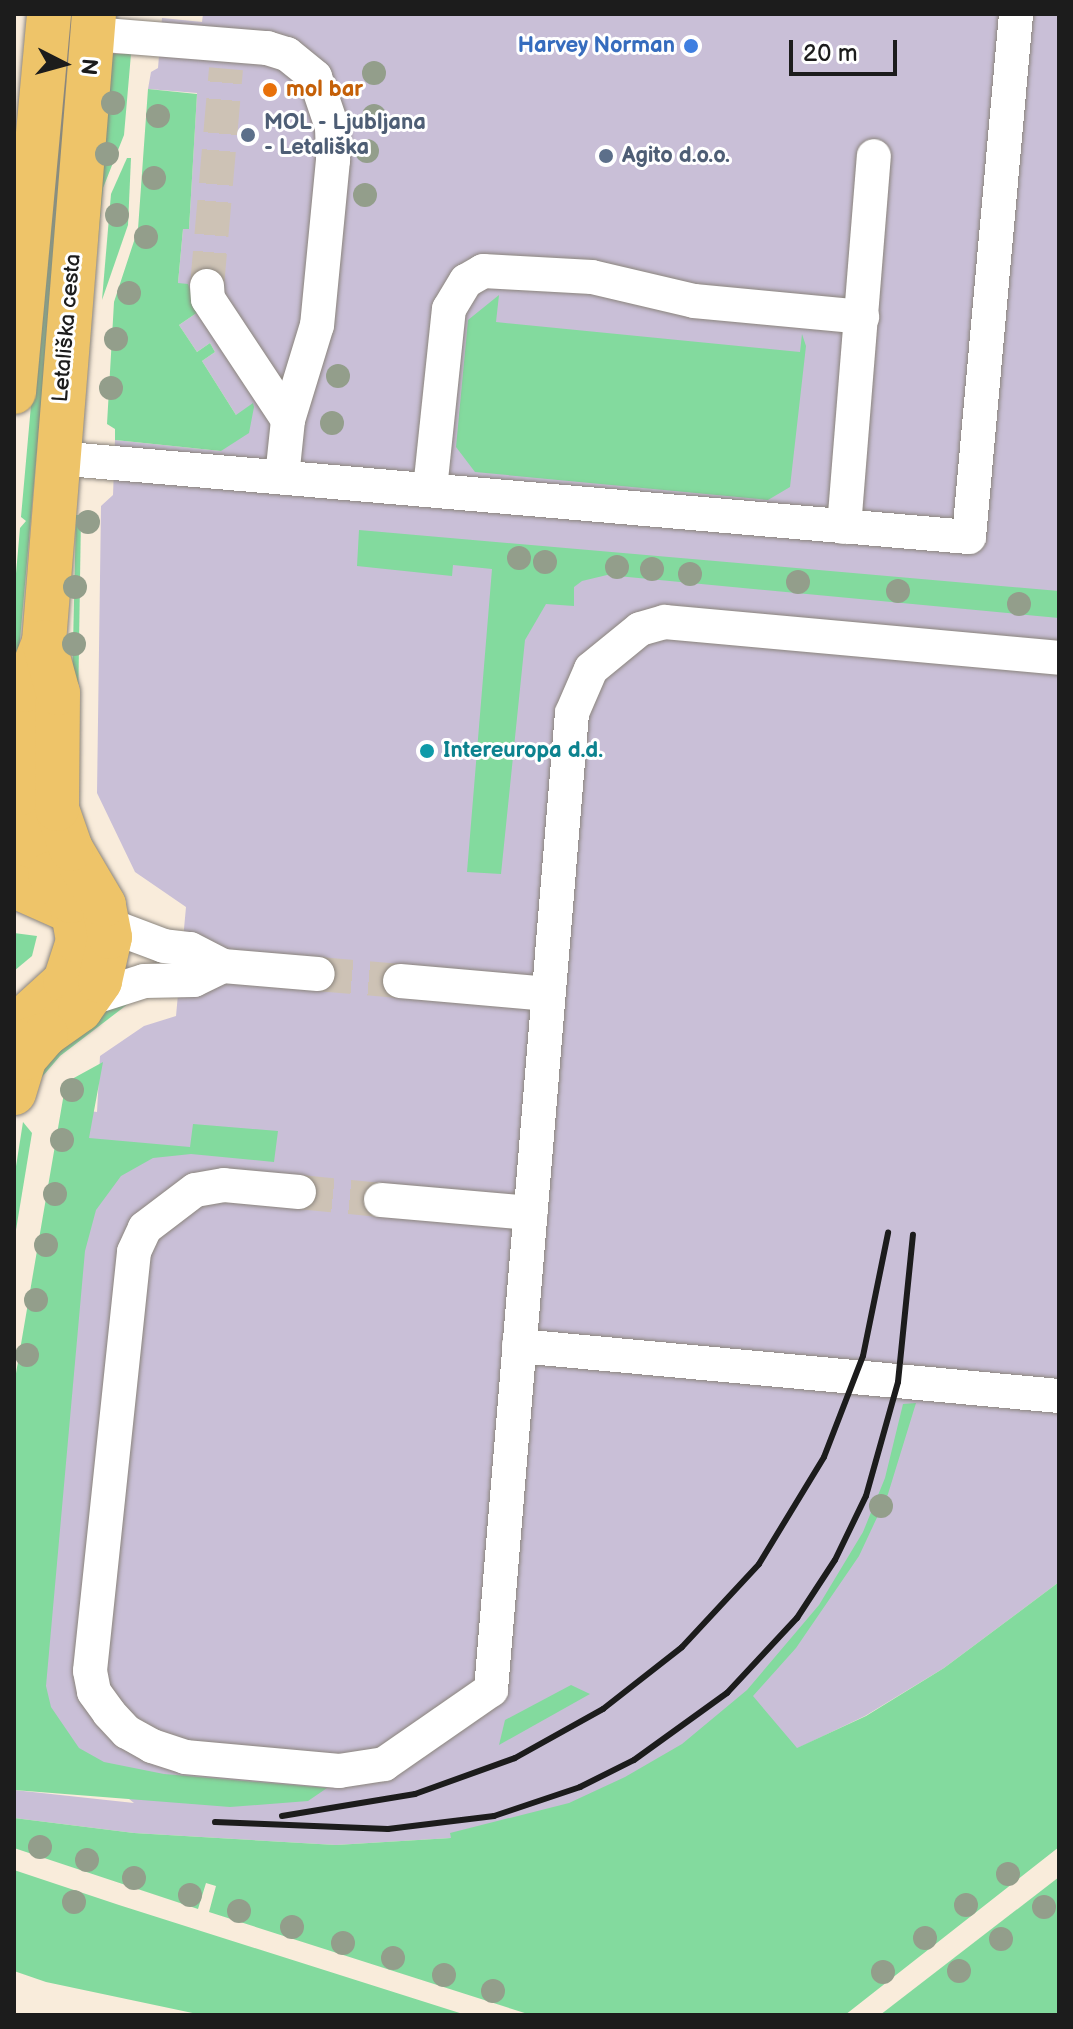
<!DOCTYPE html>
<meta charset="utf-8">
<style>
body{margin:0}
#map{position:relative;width:1073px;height:2029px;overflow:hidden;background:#f9ecdb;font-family:"Balsamiq Sans",sans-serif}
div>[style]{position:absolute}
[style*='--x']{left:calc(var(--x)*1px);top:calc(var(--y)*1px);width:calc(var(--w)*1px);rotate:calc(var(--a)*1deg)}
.industrial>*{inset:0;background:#c9bfd7}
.green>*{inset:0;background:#83da9e}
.minor-tunnel>*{height:34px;margin-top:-17px;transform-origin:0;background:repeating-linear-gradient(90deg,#cdc2b5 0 34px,transparent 0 51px)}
.roads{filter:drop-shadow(0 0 2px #8a847c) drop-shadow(0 0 2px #8a847c)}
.minor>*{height:34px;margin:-17px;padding:0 17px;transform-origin:17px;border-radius:17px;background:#fff}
.major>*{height:44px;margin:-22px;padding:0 22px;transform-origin:22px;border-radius:22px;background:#eec469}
.rail>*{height:6px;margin:-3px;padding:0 3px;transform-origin:3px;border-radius:3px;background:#1c1c1c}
.trees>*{width:24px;height:24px;margin:-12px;border-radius:50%;background:#939e8b}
.dots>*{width:22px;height:22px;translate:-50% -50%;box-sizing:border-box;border:4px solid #fff;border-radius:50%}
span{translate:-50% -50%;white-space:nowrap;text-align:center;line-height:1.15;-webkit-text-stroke:6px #fff;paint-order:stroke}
.shop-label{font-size:22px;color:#366cbe;font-weight:700}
.right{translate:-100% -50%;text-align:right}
.food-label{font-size:22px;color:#c56008;font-weight:700}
.left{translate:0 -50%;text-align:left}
.service-label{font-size:22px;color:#4e5e75;font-weight:700}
.street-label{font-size:22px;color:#1c1c1c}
.culture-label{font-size:22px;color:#0d838f;font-weight:700}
.frame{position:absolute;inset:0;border:16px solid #1c1c1c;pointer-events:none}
.north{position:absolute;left:24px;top:24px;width:80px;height:80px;-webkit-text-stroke:6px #fff;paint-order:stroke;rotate:96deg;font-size:22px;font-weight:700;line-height:32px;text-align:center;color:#1c1c1c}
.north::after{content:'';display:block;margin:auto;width:28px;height:36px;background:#1c1c1c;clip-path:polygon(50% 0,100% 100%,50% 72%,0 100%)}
.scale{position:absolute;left:789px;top:40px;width:108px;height:36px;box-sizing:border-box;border:4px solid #1c1c1c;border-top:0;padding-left:10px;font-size:24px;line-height:28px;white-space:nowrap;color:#1c1c1c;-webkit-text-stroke:6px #fff;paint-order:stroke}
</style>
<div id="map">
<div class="industrial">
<div style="clip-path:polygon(203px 14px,1059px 14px,1059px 1582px,944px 1668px,865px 1716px,796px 1749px,451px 1838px,336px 1845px,134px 1833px,14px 1818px,14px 1790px,134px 1803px,36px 1723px,90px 1111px,97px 1112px,100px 1056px,144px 1026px,176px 1016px,186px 907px,135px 872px,97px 793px,101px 506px,113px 495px,115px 440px,221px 451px,236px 415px,202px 361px,215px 352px,210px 343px,197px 352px,179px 325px,198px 312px,178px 283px,183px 229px,189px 229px,197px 93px,148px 89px,151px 72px,158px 68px,162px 18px,202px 22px)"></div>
</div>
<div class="green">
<div style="clip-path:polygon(66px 14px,76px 14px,14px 707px,14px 596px,20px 528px,26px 521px,21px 517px)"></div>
<div style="clip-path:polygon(111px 54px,131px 54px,124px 135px,103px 188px,82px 405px)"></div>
<div style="clip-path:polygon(148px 89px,197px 94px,189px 229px,183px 229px,178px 283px,188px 284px,198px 312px,179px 325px,197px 352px,210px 343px,215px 352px,202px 361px,236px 415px,253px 403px,254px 407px,249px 433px,221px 451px,115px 440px,115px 429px,107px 424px,114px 302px,138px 229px)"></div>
<div style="clip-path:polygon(127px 158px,131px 158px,128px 225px,102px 300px,111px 194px)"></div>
<div style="clip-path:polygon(499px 295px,496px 322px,800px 352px,802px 334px,806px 346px,790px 487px,768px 500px,475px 472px,456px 447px,468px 320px)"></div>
<div style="clip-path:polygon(76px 515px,81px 515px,77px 776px,70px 775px)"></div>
<div style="clip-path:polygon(359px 530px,1059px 591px,1059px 618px,607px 575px,582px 581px,574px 587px,574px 606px,546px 604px,525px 640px,501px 874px,467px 872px,492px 569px,453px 565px,452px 576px,357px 566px)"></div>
<div style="clip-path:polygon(14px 933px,37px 936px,32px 956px,14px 971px)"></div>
<div style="clip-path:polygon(141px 994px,60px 1056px,36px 1084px,35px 1073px,93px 1016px)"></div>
<div style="clip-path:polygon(103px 1062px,89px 1138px,190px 1147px,193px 1124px,278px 1131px,274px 1162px,191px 1154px,153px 1158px,121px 1176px,96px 1210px,85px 1251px,46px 1686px,51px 1707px,79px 1748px,104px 1762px,164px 1774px,327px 1788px,308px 1801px,230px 1807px,14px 1790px,14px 1385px,64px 1093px,72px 1079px)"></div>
<div style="clip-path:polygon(23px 1122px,32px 1133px,14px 1242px,14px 1179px)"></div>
<div style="clip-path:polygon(916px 1403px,888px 1494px,859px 1556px,796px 1648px,753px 1696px,797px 1748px,866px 1716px,944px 1668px,1059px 1582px,1059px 1847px,845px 2015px,531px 2015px,209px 1912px,216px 1886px,206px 1883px,198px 1909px,14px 1848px,14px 1818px,134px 1833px,336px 1845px,451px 1838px,450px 1833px,569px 1803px,625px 1777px,682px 1744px,747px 1690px,819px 1605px,863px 1532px,885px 1478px,903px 1404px)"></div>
<div style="clip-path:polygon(571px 1685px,590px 1694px,499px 1745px,505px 1720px)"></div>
<div style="clip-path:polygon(14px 1870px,119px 1905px,466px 2015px,202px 2015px,46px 1982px,14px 1971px)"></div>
<div style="clip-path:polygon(1059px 1877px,1059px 2015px,880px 2015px)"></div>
</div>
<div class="minor-tunnel">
<div style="--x:207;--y:286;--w:218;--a:-85"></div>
<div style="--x:318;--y:974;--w:82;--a:4.9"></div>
<div style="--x:299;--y:1192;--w:82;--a:5.6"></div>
</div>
<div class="roads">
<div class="minor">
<div style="--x:92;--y:34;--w:176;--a:4.6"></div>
<div style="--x:267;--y:48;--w:21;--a:17"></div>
<div style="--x:287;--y:54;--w:36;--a:39"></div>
<div style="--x:315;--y:77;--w:53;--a:71.2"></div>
<div style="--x:332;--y:127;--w:33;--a:88"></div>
<div style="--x:333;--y:160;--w:166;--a:95.5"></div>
<div style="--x:317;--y:325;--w:99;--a:107"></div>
<div style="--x:288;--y:420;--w:57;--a:96"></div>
<div style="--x:207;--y:286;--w:13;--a:86"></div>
<div style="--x:208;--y:299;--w:145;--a:56.5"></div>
<div style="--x:56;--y:458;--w:916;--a:4.95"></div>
<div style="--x:969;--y:537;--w:525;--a:-84.86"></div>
<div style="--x:430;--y:489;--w:181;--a:-84"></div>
<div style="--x:449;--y:309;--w:33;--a:-59"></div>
<div style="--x:466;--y:281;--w:20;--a:-30"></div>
<div style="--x:483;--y:271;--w:109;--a:3.2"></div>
<div style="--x:592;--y:277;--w:105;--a:13.2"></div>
<div style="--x:694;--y:301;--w:169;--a:5.4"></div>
<div style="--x:844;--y:527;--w:372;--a:-85.4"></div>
<div style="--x:87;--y:917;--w:82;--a:20.6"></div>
<div style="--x:164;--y:946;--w:26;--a:7"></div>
<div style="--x:190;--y:949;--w:37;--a:27"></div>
<div style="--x:223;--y:966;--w:95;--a:4.8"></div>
<div style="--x:400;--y:981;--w:149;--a:5"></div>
<div style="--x:88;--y:999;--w:59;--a:-17.8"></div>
<div style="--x:144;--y:981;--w:50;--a:-1.1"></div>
<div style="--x:194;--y:980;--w:32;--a:-26"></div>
<div style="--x:299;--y:1192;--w:75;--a:-174.7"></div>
<div style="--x:224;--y:1185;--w:29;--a:170"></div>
<div style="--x:195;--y:1190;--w:63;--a:142.8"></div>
<div style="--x:145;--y:1228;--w:26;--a:115"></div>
<div style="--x:134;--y:1252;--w:421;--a:96"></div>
<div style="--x:90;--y:1671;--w:21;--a:79"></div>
<div style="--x:94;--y:1692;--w:26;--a:54"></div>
<div style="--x:109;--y:1713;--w:26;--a:47"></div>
<div style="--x:127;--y:1732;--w:29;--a:29"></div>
<div style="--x:152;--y:1746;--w:35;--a:18"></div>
<div style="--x:185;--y:1757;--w:155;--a:5.2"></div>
<div style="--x:339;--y:1771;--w:46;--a:-8.8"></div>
<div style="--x:384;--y:1764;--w:130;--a:-34.7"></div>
<div style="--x:491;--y:1690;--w:980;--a:-85.26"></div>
<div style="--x:572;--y:713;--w:48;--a:-66.6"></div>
<div style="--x:591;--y:669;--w:63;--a:-39.2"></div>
<div style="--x:640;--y:629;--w:26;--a:-16"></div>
<div style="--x:665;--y:622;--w:396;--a:5.2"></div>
<div style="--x:381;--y:1200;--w:150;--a:5"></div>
<div style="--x:519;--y:1346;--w:542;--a:5.29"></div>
</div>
<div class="major">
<div style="--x:14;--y:392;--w:380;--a:-84.7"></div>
<div style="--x:34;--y:859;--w:67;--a:-102"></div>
<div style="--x:20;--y:793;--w:103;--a:-87.2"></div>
<div style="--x:25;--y:690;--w:52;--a:-68.4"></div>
<div style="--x:44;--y:642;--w:630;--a:-85.45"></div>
<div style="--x:14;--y:886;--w:67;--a:23.9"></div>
<div style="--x:32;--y:1011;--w:45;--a:-42.3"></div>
<div style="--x:65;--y:981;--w:42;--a:-72"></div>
<div style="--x:78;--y:941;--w:41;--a:-99.9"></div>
<div style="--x:71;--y:901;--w:34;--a:-128"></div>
<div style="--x:14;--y:1045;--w:34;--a:-19"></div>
<div style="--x:46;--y:1034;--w:42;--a:-35.2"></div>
<div style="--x:80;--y:1010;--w:35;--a:-55"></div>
<div style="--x:100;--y:981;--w:45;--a:-77.2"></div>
<div style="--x:110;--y:937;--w:33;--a:-101"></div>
<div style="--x:104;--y:905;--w:65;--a:-120.5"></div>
<div style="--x:71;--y:849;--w:42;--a:-109.3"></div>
<div style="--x:57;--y:809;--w:116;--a:-89.5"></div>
<div style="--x:58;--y:693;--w:53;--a:-105.4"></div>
<div style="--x:14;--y:1093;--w:37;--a:-73"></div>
<div style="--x:25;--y:1058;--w:32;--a:-49"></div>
</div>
</div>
<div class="rail">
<div style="--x:282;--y:1816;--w:135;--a:-9.4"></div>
<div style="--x:415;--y:1794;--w:106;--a:-19.8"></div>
<div style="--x:515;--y:1758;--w:101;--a:-29.1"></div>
<div style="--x:603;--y:1709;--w:100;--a:-38.1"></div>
<div style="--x:682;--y:1647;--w:113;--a:-47.1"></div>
<div style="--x:759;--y:1564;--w:125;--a:-58.7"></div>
<div style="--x:824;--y:1457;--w:108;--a:-68.9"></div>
<div style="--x:863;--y:1356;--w:126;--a:-78.5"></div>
<div style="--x:215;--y:1822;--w:173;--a:2.3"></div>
<div style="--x:388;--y:1829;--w:107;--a:-7"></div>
<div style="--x:494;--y:1816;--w:91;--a:-18.6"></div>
<div style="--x:580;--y:1787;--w:60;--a:-26.6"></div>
<div style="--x:634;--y:1760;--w:115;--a:-35.8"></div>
<div style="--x:727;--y:1693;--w:103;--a:-47"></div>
<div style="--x:797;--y:1618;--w:69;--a:-56.8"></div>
<div style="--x:835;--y:1560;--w:71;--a:-64.2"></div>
<div style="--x:866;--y:1496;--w:118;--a:-74.3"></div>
<div style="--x:898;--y:1382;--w:148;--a:-84.2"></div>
</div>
<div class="trees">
<div style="left:374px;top:73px"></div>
<div style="left:113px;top:103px"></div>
<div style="left:158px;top:116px"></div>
<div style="left:374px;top:116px"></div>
<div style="left:367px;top:151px"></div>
<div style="left:107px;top:154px"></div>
<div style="left:154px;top:178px"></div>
<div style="left:365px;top:195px"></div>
<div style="left:117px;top:215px"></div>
<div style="left:146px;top:237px"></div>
<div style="left:129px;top:293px"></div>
<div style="left:116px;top:339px"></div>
<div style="left:338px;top:376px"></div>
<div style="left:111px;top:388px"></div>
<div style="left:332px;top:423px"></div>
<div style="left:88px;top:522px"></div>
<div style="left:519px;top:558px"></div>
<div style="left:545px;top:562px"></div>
<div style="left:617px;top:567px"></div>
<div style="left:652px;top:569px"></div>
<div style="left:690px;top:574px"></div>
<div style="left:798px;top:582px"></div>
<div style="left:75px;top:587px"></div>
<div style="left:898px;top:591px"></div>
<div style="left:1019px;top:604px"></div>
<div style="left:74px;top:644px"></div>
<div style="left:72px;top:1090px"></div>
<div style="left:62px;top:1140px"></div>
<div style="left:55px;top:1194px"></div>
<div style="left:46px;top:1245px"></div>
<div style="left:36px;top:1300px"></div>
<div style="left:27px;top:1355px"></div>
<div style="left:881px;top:1506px"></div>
<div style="left:40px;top:1847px"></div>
<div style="left:87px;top:1860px"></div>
<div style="left:1008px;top:1874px"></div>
<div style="left:134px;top:1878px"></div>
<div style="left:190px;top:1895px"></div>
<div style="left:74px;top:1902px"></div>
<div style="left:966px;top:1905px"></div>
<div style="left:1044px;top:1907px"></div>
<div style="left:239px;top:1911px"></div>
<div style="left:292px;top:1927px"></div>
<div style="left:925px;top:1938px"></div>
<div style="left:1001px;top:1939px"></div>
<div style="left:343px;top:1943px"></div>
<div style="left:393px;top:1958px"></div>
<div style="left:959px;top:1971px"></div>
<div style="left:883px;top:1972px"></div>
<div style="left:444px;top:1975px"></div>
<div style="left:493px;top:1991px"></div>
</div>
<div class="dots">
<div style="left:691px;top:46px;background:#3f7fe0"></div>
<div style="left:270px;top:90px;background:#e8710a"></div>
<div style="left:248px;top:135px;background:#5c6f8a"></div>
<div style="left:606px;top:156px;background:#5c6f8a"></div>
<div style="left:427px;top:751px;background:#0f9aa8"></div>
</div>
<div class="shop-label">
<span class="right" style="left:675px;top:46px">Harvey Norman</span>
</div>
<div class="food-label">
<span class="left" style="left:286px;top:90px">mol bar</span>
</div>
<div class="service-label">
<span class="left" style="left:264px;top:135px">MOL - Ljubljana<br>- Letališka</span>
<span class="left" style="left:622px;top:156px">Agito d.o.o.</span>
</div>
<div class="street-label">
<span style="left:67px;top:328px;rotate:-85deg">Letališka cesta</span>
</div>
<div class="culture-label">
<span class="left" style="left:443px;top:751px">Intereuropa d.d.</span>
</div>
<div class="frame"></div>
<div class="north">N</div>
<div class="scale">20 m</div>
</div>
